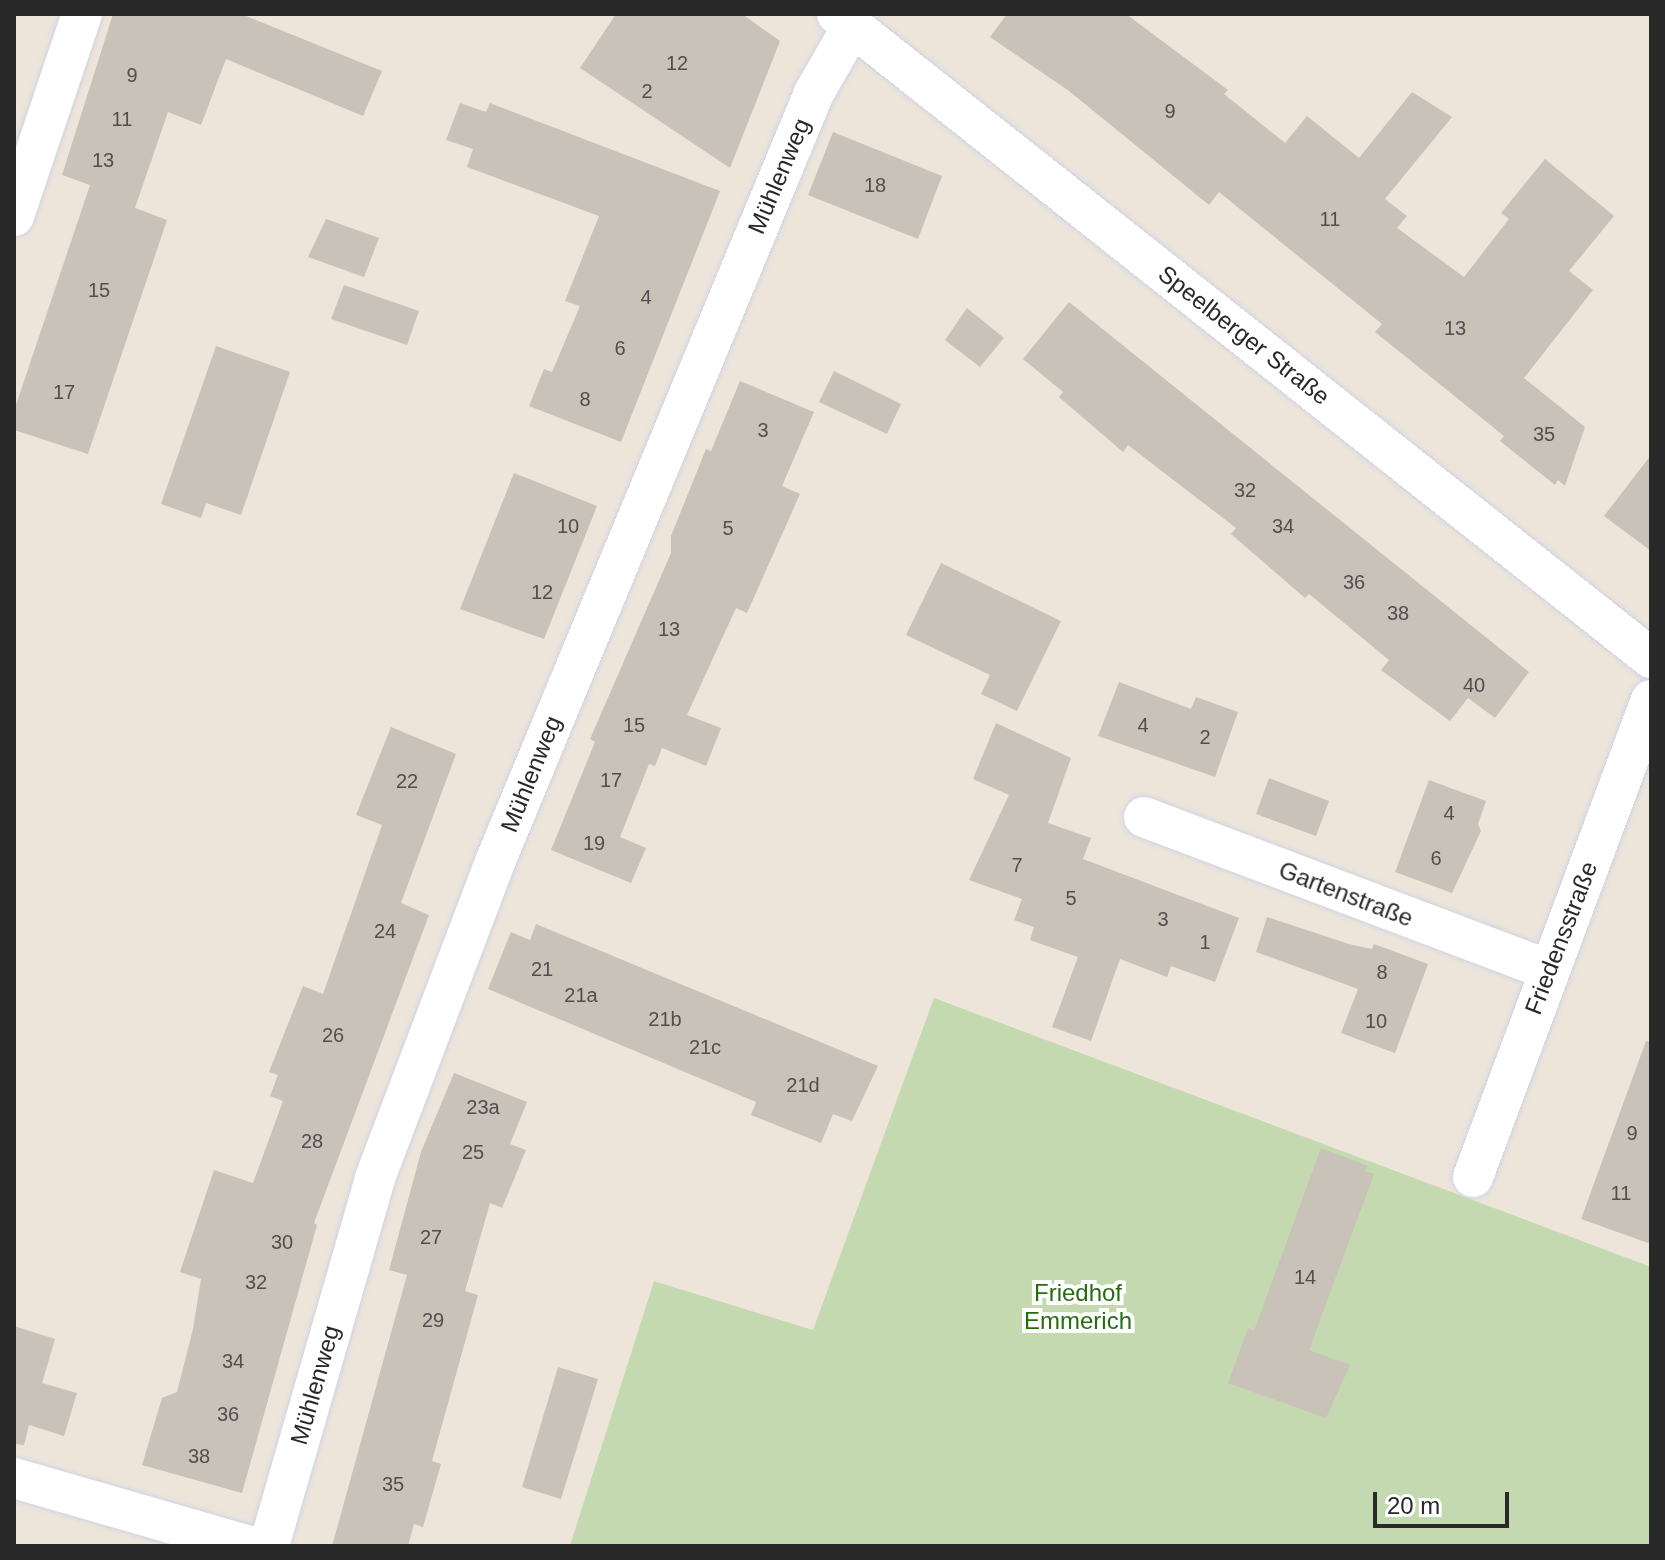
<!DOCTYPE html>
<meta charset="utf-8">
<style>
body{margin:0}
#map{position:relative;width:1665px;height:1560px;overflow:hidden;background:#ede5da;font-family:Helvetica,sans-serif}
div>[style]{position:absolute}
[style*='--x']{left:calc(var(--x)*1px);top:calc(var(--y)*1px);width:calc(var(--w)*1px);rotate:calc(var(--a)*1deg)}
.cemetery>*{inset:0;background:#c4d9af}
.building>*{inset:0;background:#c8c2b9}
.roads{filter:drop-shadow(0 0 2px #cfd3e4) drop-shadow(0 0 2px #cfd3e4)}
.minor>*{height:40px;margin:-20px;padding:0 20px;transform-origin:20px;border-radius:20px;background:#fff}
span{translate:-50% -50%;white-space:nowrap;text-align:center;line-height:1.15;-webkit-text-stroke:8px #fff;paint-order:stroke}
.number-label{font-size:20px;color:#514f4d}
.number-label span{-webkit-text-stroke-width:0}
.street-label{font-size:24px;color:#292929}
.park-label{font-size:24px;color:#266d12}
.frame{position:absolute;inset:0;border:16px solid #292929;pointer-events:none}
.scale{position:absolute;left:1373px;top:1492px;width:136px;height:36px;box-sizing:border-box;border:4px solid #292929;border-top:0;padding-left:10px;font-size:24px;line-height:28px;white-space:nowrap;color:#292929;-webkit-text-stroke:6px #fff;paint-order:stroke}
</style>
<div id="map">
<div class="cemetery">
<div style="clip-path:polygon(934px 998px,1651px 1267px,1651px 1546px,570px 1546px,654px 1281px,813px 1330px)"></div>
</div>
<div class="building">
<div style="clip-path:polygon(113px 14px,241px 14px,382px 71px,363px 116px,226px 59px,201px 125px,168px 112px,135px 208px,167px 220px,88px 454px,14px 430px,14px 411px,90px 185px,62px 175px)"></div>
<div style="clip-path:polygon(616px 14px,742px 14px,780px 41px,730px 168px,580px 68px)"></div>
<div style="clip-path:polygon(1007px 14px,1126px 14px,1228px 90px,1224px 94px,1285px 143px,1307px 116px,1359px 158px,1412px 92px,1452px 117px,1385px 199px,1407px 216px,1397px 228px,1464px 277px,1509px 219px,1501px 213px,1545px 159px,1614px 216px,1569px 271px,1593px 290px,1524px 378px,1585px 427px,1565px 486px,1558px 480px,1555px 485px,1500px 441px,1504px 436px,1375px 332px,1382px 324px,1219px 192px,1209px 205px,1069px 91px,990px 37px)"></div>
<div style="clip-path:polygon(460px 103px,486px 112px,490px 103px,720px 191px,621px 442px,529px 406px,544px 369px,552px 372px,580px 306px,565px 301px,599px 216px,467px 167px,473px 149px,446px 140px)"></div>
<div style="clip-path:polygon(833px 132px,942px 176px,918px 239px,808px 195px)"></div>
<div style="clip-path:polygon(326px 219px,379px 238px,364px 277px,308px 257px)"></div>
<div style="clip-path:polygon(344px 285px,419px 311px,407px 345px,331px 319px)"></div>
<div style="clip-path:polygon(1069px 302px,1529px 672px,1495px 718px,1468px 698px,1450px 721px,1381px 670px,1389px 660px,1309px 594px,1305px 598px,1231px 534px,1236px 528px,1128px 445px,1123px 452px,1059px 397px,1063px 392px,1023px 359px)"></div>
<div style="clip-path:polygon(967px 308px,1004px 338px,980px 367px,945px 340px)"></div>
<div style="clip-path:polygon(216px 346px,290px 372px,241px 515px,206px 503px,201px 518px,161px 504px)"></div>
<div style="clip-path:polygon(834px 371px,901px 404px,887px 434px,819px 402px)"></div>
<div style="clip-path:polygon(740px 381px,814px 412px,782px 486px,800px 494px,747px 613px,736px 608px,687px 715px,721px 728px,706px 766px,662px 748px,655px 766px,649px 764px,620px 837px,646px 848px,631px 883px,551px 850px,595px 742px,590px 739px,671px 553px,671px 536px,706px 449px,711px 451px)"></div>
<div style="clip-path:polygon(1651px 455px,1651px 551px,1604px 516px)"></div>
<div style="clip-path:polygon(514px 473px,597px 506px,544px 639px,460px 609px)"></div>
<div style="clip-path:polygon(941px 563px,1061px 621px,1017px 711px,981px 694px,990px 675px,906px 635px)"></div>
<div style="clip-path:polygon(1119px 682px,1191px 709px,1196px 697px,1238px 712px,1215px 777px,1098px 736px)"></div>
<div style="clip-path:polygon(996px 723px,1071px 758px,1048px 823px,1091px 838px,1083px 859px,1239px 918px,1215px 982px,1171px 966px,1167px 977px,1120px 959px,1091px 1041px,1052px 1027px,1078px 957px,1030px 940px,1034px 927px,1014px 920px,1022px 899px,969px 880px,1009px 795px,973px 779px)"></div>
<div style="clip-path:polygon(391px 727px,456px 754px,401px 903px,429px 915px,314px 1223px,317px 1225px,242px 1493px,142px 1465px,162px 1398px,177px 1392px,193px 1329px,201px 1279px,180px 1272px,214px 1170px,253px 1183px,283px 1101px,270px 1096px,278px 1075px,269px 1072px,303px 986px,323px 994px,382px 825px,356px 815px)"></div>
<div style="clip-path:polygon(1269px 778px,1329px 801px,1316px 836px,1256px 814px)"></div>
<div style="clip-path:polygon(1429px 780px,1486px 801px,1478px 824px,1481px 831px,1452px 893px,1395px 872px)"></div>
<div style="clip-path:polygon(1267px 917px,1349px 944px,1372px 949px,1374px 944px,1428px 964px,1395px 1053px,1341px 1033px,1358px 989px,1256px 952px)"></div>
<div style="clip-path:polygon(536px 924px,878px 1066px,852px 1121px,833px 1114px,821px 1143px,751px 1115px,756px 1102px,488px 989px,511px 932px,530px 940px)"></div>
<div style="clip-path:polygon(1646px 1041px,1651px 1042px,1651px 1244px,1581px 1219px)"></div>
<div style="clip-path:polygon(454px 1073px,527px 1102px,510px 1144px,526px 1150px,502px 1208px,490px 1203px,465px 1291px,478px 1295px,432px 1461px,441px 1464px,423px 1527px,414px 1524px,408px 1546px,332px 1546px,407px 1275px,389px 1270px,421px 1152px)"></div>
<div style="clip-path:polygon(1321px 1148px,1368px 1166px,1365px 1171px,1374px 1174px,1309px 1350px,1350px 1365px,1326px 1418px,1228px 1383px,1248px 1328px,1254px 1331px)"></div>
<div style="clip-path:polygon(14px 1326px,55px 1339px,42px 1383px,77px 1393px,64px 1436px,29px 1425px,24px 1445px,14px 1444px)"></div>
<div style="clip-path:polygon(558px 1367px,598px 1379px,561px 1499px,522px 1487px)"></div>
</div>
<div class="roads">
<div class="minor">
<div style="--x:837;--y:14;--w:1038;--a:38.35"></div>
<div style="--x:14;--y:216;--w:213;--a:-71.4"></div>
<div style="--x:1144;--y:817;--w:433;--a:20.7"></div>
<div style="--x:1473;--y:1177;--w:509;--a:-69.54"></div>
<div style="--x:14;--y:1478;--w:246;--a:16.1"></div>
<div style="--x:269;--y:1546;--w:383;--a:-73.9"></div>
<div style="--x:375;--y:1178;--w:338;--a:-69.2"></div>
<div style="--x:495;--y:862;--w:833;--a:-67.47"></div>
<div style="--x:814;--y:93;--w:78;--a:-60.2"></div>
</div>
</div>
<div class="number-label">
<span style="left:677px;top:63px">12</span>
<span style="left:132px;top:75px">9</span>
<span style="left:647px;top:91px">2</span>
<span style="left:1170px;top:111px">9</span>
<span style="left:122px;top:119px">11</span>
<span style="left:103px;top:160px">13</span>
<span style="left:875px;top:185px">18</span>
<span style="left:1330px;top:219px">11</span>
<span style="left:99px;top:290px">15</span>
<span style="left:646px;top:297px">4</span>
<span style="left:1455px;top:328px">13</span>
<span style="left:620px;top:348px">6</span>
<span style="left:64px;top:392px">17</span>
<span style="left:585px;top:399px">8</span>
<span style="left:763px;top:430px">3</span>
<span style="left:1544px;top:434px">35</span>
<span style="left:1245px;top:490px">32</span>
<span style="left:568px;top:526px">10</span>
<span style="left:1283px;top:526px">34</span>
<span style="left:728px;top:528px">5</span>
<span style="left:1354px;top:582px">36</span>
<span style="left:542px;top:592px">12</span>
<span style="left:1398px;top:613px">38</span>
<span style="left:669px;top:629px">13</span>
<span style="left:1474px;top:685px">40</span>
<span style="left:634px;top:725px">15</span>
<span style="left:1143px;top:725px">4</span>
<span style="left:1205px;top:737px">2</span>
<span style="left:611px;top:780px">17</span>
<span style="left:407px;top:781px">22</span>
<span style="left:1449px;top:813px">4</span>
<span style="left:594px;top:843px">19</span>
<span style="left:1436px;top:858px">6</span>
<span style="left:1017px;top:865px">7</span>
<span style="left:1071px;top:898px">5</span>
<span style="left:1163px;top:919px">3</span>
<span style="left:385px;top:931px">24</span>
<span style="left:1205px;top:942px">1</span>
<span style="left:542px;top:969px">21</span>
<span style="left:1382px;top:972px">8</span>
<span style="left:581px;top:995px">21a</span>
<span style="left:665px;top:1019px">21b</span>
<span style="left:1376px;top:1021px">10</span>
<span style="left:333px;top:1035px">26</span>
<span style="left:705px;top:1047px">21c</span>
<span style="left:803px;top:1085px">21d</span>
<span style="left:483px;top:1107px">23a</span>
<span style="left:1632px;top:1133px">9</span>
<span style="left:312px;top:1141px">28</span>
<span style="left:473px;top:1152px">25</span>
<span style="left:1621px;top:1193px">11</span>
<span style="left:431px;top:1237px">27</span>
<span style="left:282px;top:1242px">30</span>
<span style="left:1305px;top:1277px">14</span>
<span style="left:256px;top:1282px">32</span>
<span style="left:433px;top:1320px">29</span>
<span style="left:233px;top:1361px">34</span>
<span style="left:228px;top:1414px">36</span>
<span style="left:199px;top:1456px">38</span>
<span style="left:393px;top:1484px">35</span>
</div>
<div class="street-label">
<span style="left:779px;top:176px;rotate:-67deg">Mühlenweg</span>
<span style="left:1244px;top:335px;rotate:38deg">Speelberger Straße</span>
<span style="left:531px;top:774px;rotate:-68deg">Mühlenweg</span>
<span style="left:1346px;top:894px;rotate:21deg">Gartenstraße</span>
<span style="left:1561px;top:938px;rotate:-69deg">Friedensstraße</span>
<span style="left:315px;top:1385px;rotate:-74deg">Mühlenweg</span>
</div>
<div class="park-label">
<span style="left:1078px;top:1307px">Friedhof<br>Emmerich</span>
</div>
<div class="frame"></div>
<div class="scale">20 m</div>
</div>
